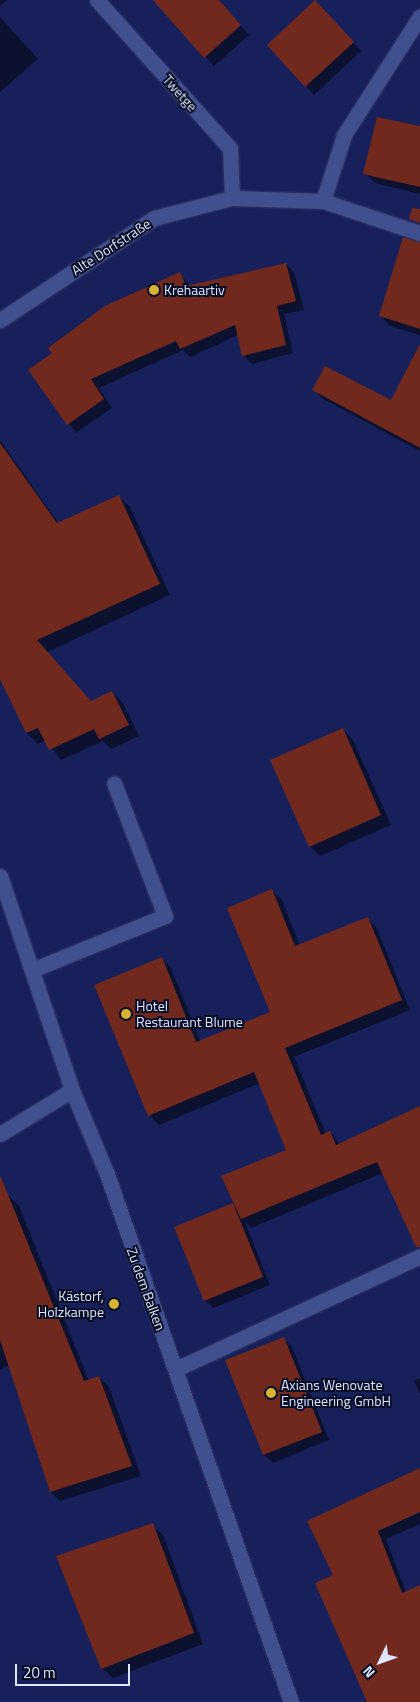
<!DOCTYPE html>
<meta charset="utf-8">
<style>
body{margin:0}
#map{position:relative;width:420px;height:1702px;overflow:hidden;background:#17205b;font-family:"Titillium Web",sans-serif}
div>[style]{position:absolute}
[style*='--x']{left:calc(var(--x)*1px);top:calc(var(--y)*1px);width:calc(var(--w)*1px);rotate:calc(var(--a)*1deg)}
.shadow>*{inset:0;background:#0007}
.building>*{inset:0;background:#71291d}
.roads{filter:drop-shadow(0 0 1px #363568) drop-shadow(0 0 1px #363568)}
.lane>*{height:15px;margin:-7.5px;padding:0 7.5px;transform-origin:7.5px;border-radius:7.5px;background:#404f8e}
.street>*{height:15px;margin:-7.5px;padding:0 7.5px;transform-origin:7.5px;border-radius:7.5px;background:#404f8e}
.dots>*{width:14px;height:14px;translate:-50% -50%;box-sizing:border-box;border:2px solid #090e27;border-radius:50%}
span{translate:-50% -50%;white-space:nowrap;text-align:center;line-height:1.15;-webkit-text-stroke:4px #090e27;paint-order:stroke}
.street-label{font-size:14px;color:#dee5fc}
.poi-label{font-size:14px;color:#dee5fc}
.left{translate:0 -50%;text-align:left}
.right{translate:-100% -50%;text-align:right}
.north{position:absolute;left:355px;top:1637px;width:50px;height:50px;-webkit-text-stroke:4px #090e27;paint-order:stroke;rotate:228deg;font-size:14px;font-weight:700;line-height:20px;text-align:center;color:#dee5fc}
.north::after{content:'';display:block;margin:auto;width:18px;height:22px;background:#dee5fc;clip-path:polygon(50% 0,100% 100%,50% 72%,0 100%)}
.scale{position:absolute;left:15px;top:1664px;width:115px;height:22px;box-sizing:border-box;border:2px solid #dee5fc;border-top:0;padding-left:6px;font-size:15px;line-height:18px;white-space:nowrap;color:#dee5fc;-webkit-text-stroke:4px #090e27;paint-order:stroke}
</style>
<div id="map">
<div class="shadow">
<div style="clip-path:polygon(0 0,7px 0,0 6px)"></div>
<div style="clip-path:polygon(155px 0,218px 0,249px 35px,214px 66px)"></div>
<div style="clip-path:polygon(323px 10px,361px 51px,314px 95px,269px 46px)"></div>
<div style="clip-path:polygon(0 17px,38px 59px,0 92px)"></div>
<div style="clip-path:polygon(420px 128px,420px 194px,375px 183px,365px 173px)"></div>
<div style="clip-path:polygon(286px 264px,294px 272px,304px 310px,284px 314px,293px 353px,252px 364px,243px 355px,238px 335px,190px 357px,183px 350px,99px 388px,112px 408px,76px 433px,30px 370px,180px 274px,190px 286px)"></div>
<div style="clip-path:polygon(420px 268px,420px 335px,390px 326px,381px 316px)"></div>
<div style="clip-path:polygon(420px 347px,420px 451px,323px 399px,314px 390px,392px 402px)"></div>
<div style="clip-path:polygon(0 440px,59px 524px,119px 496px,130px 507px,170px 595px,47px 652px,92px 702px,112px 692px,123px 703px,139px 736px,111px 749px,103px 741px,61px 760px,46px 740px,38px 744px,27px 733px,0 677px)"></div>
<div style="clip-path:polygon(343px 730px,353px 740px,391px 825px,320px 856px,310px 846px)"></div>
<div style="clip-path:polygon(272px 891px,282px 900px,300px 946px,367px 918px,377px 928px,410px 1010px,294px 1057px,326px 1134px,330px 1132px,340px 1144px,420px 1108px,420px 1231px,383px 1173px,251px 1228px,245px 1222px,270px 1285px,213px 1308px,205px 1300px,233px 1204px,237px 1209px,287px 1150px,260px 1083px,159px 1125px,149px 1115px,96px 985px,162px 958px,171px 968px,201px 1042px,272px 1012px)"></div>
<div style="clip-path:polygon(9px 1196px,19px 1206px,89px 1381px,99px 1377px,109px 1387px,141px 1476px,60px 1501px,51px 1492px,10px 1365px,0 1369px,0 1199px)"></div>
<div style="clip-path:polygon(283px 1338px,292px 1347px,329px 1440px,273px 1463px,264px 1455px,227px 1361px)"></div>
<div style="clip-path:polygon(420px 1378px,420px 1394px,414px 1381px)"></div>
<div style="clip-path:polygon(420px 1469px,420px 1524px,386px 1539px,406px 1592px,420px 1586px,420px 1702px,368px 1702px,335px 1576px)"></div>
<div style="clip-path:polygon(152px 1525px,163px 1535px,203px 1644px,113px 1678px,102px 1668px)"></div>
</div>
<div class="building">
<div style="clip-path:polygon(153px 0,219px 0,241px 25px,204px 58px)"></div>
<div style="clip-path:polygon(315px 0,354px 42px,305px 87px,267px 45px)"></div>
<div style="clip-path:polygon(377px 117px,420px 126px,420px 187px,363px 174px)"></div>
<div style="clip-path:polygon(412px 208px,420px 209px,420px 223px,409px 219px)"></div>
<div style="clip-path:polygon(403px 237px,420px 242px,420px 329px,379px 316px)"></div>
<div style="clip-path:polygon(286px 263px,296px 301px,277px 306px,286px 345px,242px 356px,235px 325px,180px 349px,176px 341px,91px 379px,104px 399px,67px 425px,28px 370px,52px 353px,48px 348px,105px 306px,180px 272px,186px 286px)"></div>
<div style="clip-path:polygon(420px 344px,420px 448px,312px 390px,325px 366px,391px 400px)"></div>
<div style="clip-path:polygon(0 443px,57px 523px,119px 495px,160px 584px,37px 640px,91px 701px,112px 691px,129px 725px,99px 739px,94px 729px,49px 750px,38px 728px,26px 733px,0 679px)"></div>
<div style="clip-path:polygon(343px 728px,381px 815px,309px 847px,270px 760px)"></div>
<div style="clip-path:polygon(272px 889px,295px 946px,368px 917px,402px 1000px,285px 1048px,321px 1135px,330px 1131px,336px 1145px,420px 1106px,420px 1247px,416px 1247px,377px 1162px,241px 1219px,221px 1176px,286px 1150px,254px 1072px,148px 1116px,94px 985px,162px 957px,196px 1042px,270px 1012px,227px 908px)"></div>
<div style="clip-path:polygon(0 1175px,84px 1381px,99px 1376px,132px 1466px,50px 1492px,0 1340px)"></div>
<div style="clip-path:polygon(233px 1203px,263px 1277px,204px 1301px,174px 1227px)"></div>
<div style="clip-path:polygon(284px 1337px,322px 1432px,263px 1455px,225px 1360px)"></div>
<div style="clip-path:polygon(420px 1468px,420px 1512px,378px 1531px,402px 1593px,420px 1585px,420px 1702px,367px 1702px,315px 1583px,333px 1575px,307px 1521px)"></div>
<div style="clip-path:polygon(153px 1523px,194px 1633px,101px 1669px,56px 1556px)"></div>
</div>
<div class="roads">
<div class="lane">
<div style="--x:32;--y:970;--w:144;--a:-22.1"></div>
<div style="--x:165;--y:916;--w:142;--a:-111"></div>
<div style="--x:176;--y:1369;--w:269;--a:-24.8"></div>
</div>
<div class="street">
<div style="--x:97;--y:0;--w:199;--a:48.1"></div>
<div style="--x:230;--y:148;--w:50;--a:87.7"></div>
<div style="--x:323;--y:201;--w:69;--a:-72.3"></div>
<div style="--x:344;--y:135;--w:141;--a:-57.4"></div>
<div style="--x:0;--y:320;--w:185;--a:-33.5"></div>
<div style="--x:154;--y:218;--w:81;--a:-14.4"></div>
<div style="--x:232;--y:198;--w:91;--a:1.9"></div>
<div style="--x:323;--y:201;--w:102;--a:18.3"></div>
<div style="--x:0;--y:876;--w:226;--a:71.4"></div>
<div style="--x:72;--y:1090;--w:91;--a:67.4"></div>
<div style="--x:107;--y:1174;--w:559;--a:70.79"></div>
<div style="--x:0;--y:1134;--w:84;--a:-31.4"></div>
</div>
</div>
<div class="dots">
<div style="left:154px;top:290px;background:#d9b334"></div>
<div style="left:126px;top:1014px;background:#d9b334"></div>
<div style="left:114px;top:1304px;background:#d9b334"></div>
<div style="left:271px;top:1393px;background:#d9b334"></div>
</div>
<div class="street-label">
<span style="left:180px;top:93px;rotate:48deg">Twetge</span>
<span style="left:111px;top:247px;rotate:-33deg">Alte Dorfstraße</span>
<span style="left:146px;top:1289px;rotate:70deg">Zu dem Balken</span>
</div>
<div class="poi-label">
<span class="left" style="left:164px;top:290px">Krehaartiv</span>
<span class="left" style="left:136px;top:1014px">Hotel<br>Restaurant Blume</span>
<span class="right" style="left:104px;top:1304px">Kästorf,<br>Holzkampe</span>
<span class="left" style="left:281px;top:1393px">Axians Wenovate<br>Engineering GmbH</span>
</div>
<div class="north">N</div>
<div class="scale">20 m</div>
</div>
